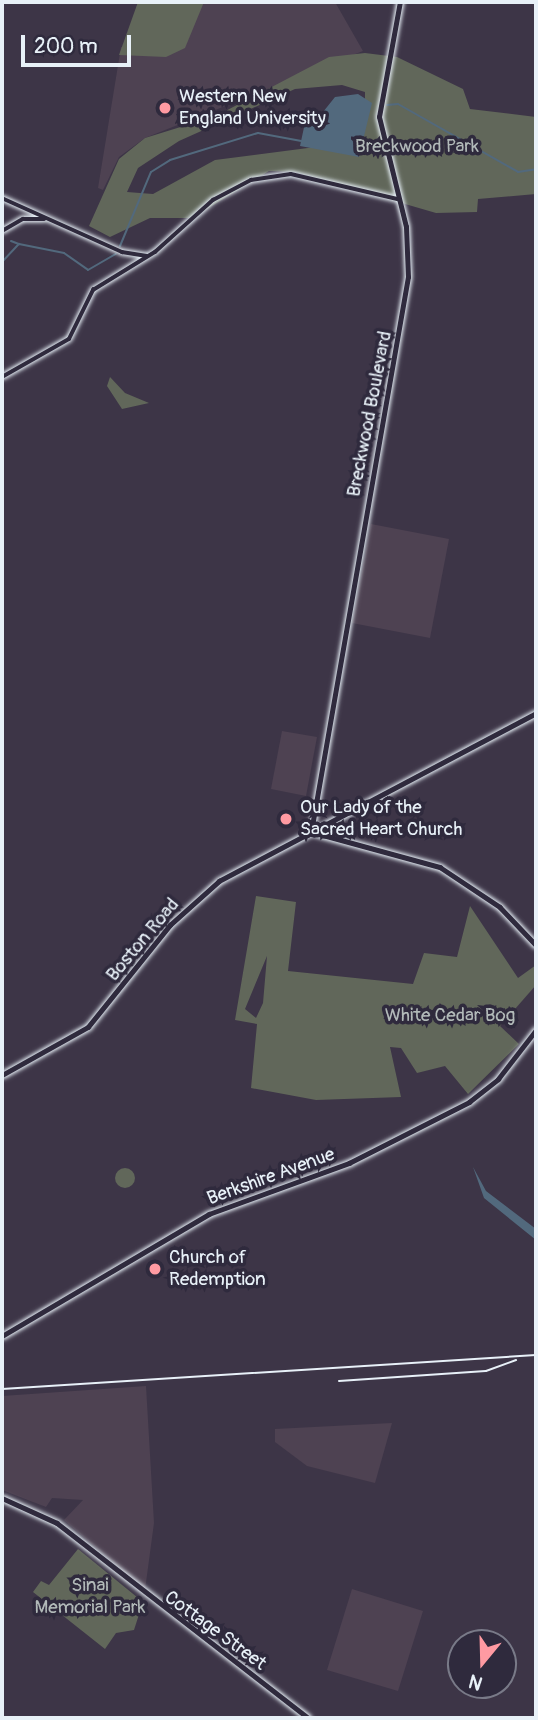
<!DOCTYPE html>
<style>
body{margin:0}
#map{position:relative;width:538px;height:1720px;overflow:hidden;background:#3d3547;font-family:Pangolin,sans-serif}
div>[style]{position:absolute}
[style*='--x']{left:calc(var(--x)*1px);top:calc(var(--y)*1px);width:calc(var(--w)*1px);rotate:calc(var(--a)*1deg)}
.built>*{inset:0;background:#4e4252}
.green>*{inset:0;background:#61675a}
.round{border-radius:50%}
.water>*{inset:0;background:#52697d}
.stream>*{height:2px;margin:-1px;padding:0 1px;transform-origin:1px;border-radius:1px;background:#52697d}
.roads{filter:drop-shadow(0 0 2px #e8f1f8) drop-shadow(0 0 2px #e8f1f8)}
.minor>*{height:3.5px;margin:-1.75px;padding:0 1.75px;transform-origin:1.75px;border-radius:1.75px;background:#2f2a3d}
.major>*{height:4.5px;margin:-2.25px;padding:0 2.25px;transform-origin:2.25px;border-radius:2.25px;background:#2f2a3d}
.rail>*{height:2px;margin:-1px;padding:0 1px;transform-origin:1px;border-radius:1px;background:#e8f1f8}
.dots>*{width:19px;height:19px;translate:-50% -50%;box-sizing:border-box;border:4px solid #2f2a3d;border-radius:50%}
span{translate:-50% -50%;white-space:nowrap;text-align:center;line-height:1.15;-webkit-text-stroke:7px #2f2a3d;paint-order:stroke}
.poi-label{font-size:19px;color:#e8f1f8}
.left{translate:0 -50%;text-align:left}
.park-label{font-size:19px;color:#b2bab9}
.street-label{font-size:19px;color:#e8f1f8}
.frame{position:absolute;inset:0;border:4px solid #e8f1f8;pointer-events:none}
.north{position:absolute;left:447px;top:1629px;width:70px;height:70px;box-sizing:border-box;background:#2f2a3d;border:2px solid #797a88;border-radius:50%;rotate:199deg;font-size:19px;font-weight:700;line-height:28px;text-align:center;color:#e8f1f8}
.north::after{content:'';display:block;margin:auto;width:24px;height:32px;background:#ff9aa2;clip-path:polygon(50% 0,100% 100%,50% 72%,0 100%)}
.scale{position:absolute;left:21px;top:35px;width:110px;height:32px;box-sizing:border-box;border:4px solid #e8f1f8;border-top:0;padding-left:9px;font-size:21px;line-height:24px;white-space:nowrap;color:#e8f1f8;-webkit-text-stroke:5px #2f2a3d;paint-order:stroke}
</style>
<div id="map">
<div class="built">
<div style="clip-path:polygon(138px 2px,335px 2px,363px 51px,145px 138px,119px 157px,103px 190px,98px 188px,121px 47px,126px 47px)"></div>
<div style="clip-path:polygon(371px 524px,449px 539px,430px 638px,352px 623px)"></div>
<div style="clip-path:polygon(282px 731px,317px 737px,306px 796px,271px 789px)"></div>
<div style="clip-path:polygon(146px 1386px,154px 1523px,145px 1590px,64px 1520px,83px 1500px,52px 1498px,46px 1507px,2px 1490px,2px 1396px)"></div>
<div style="clip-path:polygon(392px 1423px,375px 1483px,307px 1466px,275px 1442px,275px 1429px)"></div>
<div style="clip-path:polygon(352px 1589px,423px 1611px,398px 1691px,327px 1670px)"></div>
</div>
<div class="green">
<div style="clip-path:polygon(138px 2px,204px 2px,185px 48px,166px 57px,119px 55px)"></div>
<div style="clip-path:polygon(evenodd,365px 53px,397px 57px,463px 89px,470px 109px,536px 117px,536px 194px,478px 199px,477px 212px,436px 213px,295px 172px,269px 171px,192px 218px,150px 218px,110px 237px,89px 226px,119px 159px,145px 138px,216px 116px,329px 57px,365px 53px,342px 85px,365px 92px,365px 124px,354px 142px,215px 160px,153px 194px,127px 192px,138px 168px,179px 141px,295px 89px,342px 85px)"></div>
<div style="clip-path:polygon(110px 377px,125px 393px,149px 403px,122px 409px,107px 386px)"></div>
<div style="clip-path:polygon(evenodd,256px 896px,296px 902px,288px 971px,413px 984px,424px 953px,457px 957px,470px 906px,518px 978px,536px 965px,536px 985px,500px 1026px,519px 1044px,468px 1094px,445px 1066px,417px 1073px,401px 1048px,390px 1047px,401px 1097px,316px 1100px,251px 1088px,257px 1024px,235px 1020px,256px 896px,267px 956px,263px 1003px,256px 1018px,245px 1009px,267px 956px)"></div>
<div class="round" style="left:115px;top:1168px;width:20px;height:20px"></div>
<div style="clip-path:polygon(78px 1549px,143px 1602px,134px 1630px,116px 1633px,105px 1649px,33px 1592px,41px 1581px,49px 1585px)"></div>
</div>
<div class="water">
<div style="clip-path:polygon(358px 94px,372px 103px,359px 157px,300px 146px,306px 118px,323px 112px,335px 97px)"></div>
<div style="clip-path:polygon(473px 1167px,486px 1191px,536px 1229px,536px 1240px,484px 1198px)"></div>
</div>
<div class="stream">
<div style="--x:387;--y:105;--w:11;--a:-5"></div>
<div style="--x:398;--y:104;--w:138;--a:29.5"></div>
<div style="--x:518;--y:172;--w:18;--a:-9"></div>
<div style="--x:11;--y:241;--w:9;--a:21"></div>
<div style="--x:120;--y:246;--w:80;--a:-67.3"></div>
<div style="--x:151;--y:172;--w:22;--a:-32"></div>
<div style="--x:170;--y:160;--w:92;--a:-17.1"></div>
<div style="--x:258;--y:133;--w:44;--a:10.5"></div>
<div style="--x:2;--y:262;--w:25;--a:-47"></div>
<div style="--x:19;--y:244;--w:46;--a:11.3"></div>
<div style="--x:64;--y:253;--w:29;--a:35"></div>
<div style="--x:88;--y:270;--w:32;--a:-30"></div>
</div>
<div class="roads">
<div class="minor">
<div style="--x:2;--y:198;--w:132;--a:24.2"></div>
<div style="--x:122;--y:252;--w:25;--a:9"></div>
<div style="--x:2;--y:231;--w:24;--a:-30"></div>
<div style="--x:23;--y:219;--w:21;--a:0"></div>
<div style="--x:2;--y:377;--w:77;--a:-29.6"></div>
<div style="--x:69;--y:339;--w:55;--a:-63.9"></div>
<div style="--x:93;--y:290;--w:73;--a:-31.5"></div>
<div style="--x:155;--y:252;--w:78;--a:-41.9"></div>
<div style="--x:213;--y:200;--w:43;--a:-27.8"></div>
<div style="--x:251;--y:180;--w:40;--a:-8.5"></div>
<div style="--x:291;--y:174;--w:110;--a:13.2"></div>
</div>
<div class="major">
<div style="--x:311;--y:832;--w:563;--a:-80.09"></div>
<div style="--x:408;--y:277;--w:50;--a:-92.3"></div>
<div style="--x:406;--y:227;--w:113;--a:-103.8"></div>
<div style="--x:379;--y:117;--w:117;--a:-79.7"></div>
<div style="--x:312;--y:832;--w:133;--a:15.3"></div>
<div style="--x:440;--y:867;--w:72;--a:33.7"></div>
<div style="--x:500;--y:907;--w:52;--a:46.5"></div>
<div style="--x:2;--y:1075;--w:98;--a:-29.2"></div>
<div style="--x:88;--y:1027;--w:131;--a:-51.2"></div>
<div style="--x:170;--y:925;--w:66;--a:-41.9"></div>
<div style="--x:219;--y:881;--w:359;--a:-27.9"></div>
<div style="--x:2;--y:1336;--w:240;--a:-30.5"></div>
<div style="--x:209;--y:1214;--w:149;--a:-20"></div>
<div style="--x:349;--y:1163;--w:135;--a:-26.9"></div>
<div style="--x:469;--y:1102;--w:37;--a:-38"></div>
<div style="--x:498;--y:1079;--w:62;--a:-52.2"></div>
<div style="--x:2;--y:1498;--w:60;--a:24.4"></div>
<div style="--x:57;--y:1523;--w:318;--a:37.8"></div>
</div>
</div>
<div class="rail">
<div style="--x:339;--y:1381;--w:147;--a:-3.9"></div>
<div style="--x:486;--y:1371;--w:32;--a:-20"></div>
<div style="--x:2;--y:1389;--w:535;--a:-3.64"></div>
</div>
<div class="dots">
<div style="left:165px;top:108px;background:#ff9aa2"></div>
<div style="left:286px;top:819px;background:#ff9aa2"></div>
<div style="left:155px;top:1269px;background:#ff9aa2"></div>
</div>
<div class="poi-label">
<span class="left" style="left:179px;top:108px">Western New<br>England University</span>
<span class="left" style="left:300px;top:819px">Our Lady of the<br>Sacred Heart Church</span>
<span class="left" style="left:169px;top:1269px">Church of<br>Redemption</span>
</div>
<div class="park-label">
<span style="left:417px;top:147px">Breckwood Park</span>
<span style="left:450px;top:1016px">White Cedar Bog</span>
<span style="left:90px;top:1597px">Sinai<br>Memorial Park</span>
</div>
<div class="street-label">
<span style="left:370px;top:414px;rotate:-79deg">Breckwood Boulevard</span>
<span style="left:143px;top:940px;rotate:-50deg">Boston Road</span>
<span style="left:271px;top:1177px;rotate:-20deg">Berkshire Avenue</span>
<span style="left:215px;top:1631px;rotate:36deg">Cottage Street</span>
</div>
<div class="frame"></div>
<div class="north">N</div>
<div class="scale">200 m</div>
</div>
